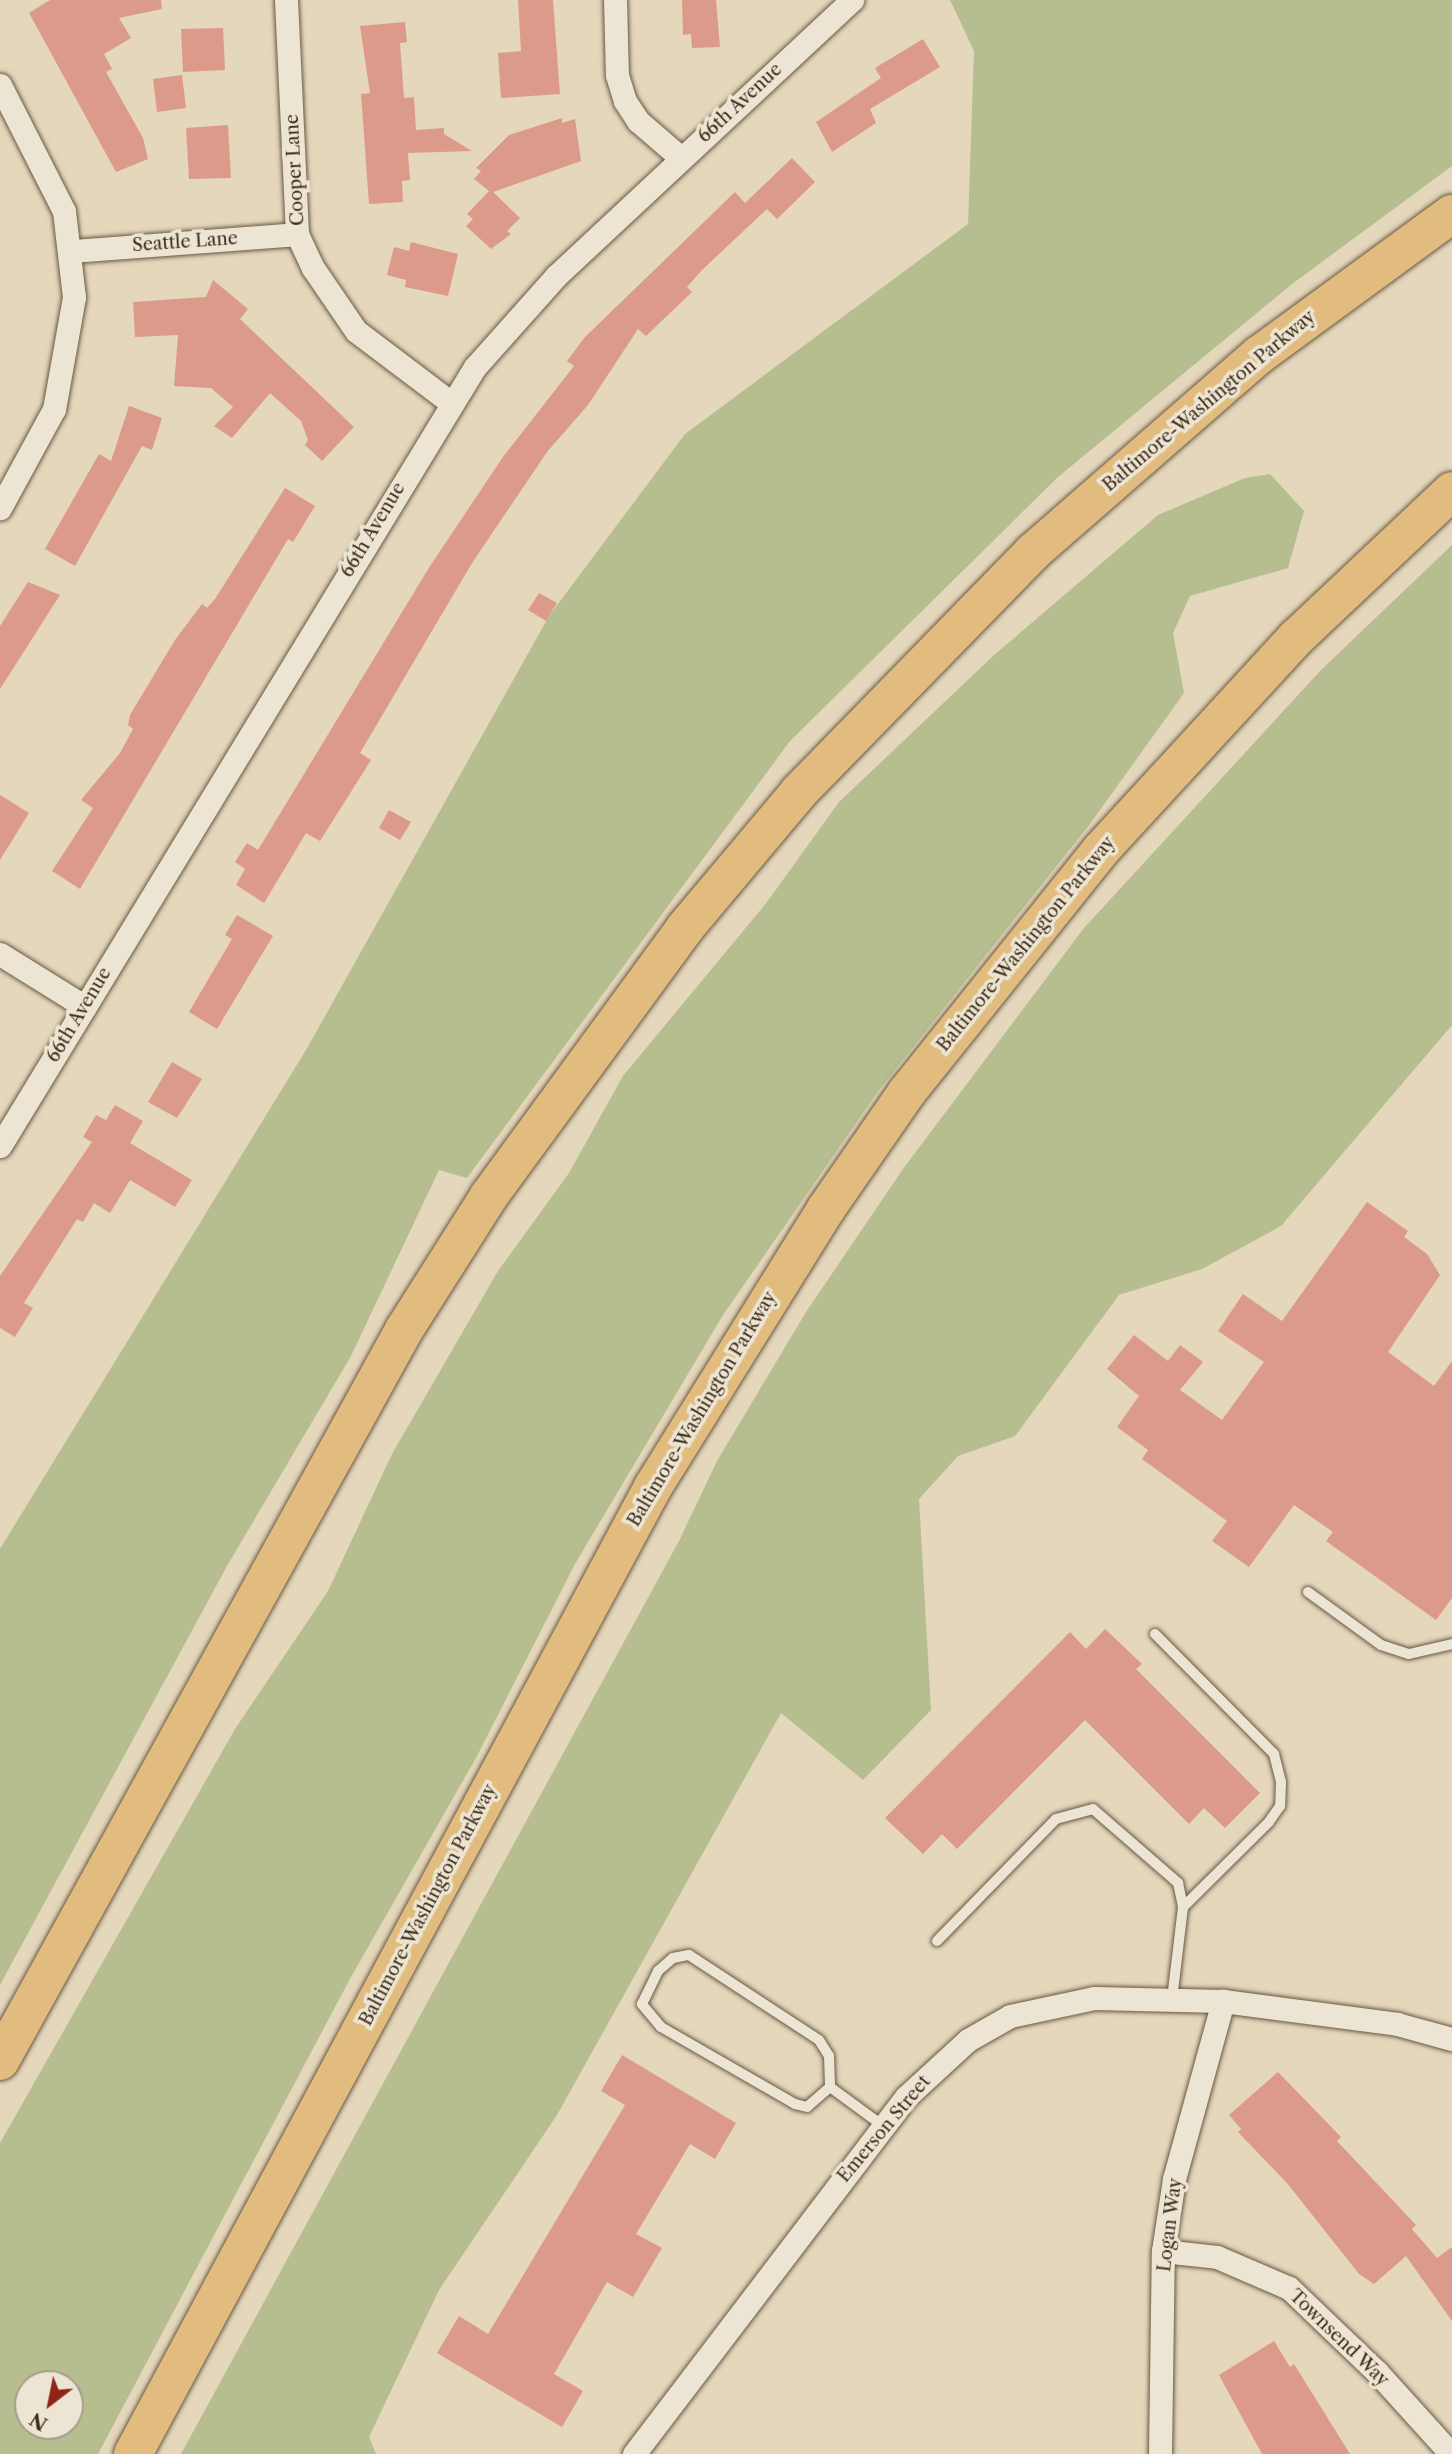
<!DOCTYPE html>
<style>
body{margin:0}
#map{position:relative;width:1452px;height:2454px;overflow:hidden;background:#e4d7bb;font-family:"Libre Caslon Text",serif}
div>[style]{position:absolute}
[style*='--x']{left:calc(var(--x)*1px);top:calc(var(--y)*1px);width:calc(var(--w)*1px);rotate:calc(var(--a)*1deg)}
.green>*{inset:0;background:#b6be8f}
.building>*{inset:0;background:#dc9a8a}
.roads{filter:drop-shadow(0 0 2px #695844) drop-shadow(0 0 2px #695844)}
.service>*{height:10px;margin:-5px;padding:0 5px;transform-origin:5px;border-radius:5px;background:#ede5d3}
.minor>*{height:23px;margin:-11.5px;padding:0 11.5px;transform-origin:11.5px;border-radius:11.5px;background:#ede5d3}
.motorway>*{height:38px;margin:-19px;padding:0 19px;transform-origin:19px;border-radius:19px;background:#e2bc7e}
span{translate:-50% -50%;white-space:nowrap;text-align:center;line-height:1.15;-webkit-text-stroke:7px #ede5d3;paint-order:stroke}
.street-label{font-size:18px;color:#402e1c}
.north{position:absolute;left:14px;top:2370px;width:70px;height:70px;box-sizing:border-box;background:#ede5d3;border:2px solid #a89c8a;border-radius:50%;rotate:212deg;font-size:19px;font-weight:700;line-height:28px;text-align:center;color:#402e1c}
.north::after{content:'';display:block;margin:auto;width:24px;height:32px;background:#8f2418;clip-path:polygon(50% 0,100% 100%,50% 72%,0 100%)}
</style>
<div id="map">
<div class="green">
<div style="clip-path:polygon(950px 0,1452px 0,1452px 166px,1292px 284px,1058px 477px,790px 741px,467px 1178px,439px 1170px,351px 1356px,227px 1566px,0 1985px,0 1549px,306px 1050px,549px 616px,685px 434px,968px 224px,974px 51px)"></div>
<div style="clip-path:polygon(evenodd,1270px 474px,1304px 511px,1288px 568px,1190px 596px,1173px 633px,1184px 693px,1090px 824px,879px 1090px,723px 1315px,575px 1564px,476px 1758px,351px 1977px,98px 2454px,0 2454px,0 2143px,235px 1729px,328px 1591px,392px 1454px,498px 1271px,569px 1173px,623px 1076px,767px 902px,839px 802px,993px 656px,1158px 515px,1245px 478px,1270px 474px,28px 2384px,70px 2384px,70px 2426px,28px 2426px,28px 2384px)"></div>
<div style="clip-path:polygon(1452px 545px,1452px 1025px,1281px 1226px,1202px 1269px,1119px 1295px,1015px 1436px,958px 1456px,919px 1499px,931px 1710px,863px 1780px,781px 1713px,557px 2115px,439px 2290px,369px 2437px,376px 2454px,181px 2454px,679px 1541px,717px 1461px,806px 1312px,903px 1169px,1084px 928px,1322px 669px)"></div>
</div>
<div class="building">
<div style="clip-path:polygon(50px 0,161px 0,162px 9px,119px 18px,131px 38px,104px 54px,112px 69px,106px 72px,143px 138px,148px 159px,116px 172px,29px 13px)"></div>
<div style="clip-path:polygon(518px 0,553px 0,560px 94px,501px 98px,498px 53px,521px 51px)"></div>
<div style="clip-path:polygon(682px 0,716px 0,720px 47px,692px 48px,691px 34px,683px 35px)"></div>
<div style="clip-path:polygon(405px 22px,407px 42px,400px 43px,404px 98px,414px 97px,416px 130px,444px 128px,444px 134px,472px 151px,408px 153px,410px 180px,402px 181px,403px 202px,369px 204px,361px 94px,370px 93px,360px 26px)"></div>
<div style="clip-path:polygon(223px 28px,225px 70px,183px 72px,181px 29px)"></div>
<div style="clip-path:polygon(923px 39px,940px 67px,870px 109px,876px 123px,832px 152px,816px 122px,881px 78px,875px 68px)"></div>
<div style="clip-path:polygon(182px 75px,186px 108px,157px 112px,153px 79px)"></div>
<div style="clip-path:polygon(562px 118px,562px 123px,575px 119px,581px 161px,493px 192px,520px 218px,507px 231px,511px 234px,491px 249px,466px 226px,473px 219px,467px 214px,489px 191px,474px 179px,481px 171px,476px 168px,509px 135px)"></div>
<div style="clip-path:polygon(228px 125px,231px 178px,189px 179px,186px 128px)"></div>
<div style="clip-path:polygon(792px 158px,815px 182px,777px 219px,767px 209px,702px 270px,687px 287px,692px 292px,646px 336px,638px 329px,588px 405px,547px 452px,472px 563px,360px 753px,371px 760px,320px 841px,306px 833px,264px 903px,236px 885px,245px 869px,235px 862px,247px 843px,258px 850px,430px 566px,503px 457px,574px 366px,567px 361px,585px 337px,735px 192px,745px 203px)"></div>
<div style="clip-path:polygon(411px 242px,458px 254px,448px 296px,405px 287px,406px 280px,387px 275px,394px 247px,409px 251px)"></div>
<div style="clip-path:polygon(213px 280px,248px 309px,240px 319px,354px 427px,322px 461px,305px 445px,308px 440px,301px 421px,270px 393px,232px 438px,214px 426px,233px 407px,211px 388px,174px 386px,178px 335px,135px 337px,133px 302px,206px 297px)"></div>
<div style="clip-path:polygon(129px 406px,162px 418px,152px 450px,142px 446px,75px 566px,45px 549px,99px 454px,111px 461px)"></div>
<div style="clip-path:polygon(285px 488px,315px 506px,293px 542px,288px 539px,80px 889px,52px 871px,93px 808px,81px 800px,120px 753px,133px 729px,128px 725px,130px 715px,175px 640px,202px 604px,207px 608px,215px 599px)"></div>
<div style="clip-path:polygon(28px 582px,60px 595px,0 689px,0 626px)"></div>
<div style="clip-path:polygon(539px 593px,557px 603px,546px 621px,528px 610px)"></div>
<div style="clip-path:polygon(0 795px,29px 813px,0 860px)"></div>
<div style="clip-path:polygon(389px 810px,411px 822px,400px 840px,379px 828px)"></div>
<div style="clip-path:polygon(237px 915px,273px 936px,217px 1029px,189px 1012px,232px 939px,225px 935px)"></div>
<div style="clip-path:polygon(172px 1062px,202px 1079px,177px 1118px,148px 1102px)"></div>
<div style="clip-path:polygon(115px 1105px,143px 1121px,130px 1143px,192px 1180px,175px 1207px,130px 1180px,110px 1213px,94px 1203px,83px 1222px,77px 1219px,24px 1303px,33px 1308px,15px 1337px,0 1328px,0 1276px,92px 1142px,83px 1137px,96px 1115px,106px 1120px)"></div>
<div style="clip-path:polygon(1367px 1202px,1408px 1231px,1404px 1237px,1427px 1254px,1440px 1275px,1388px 1352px,1434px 1386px,1452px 1361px,1452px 1598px,1436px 1620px,1326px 1541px,1333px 1532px,1294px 1505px,1249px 1567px,1212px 1541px,1227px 1521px,1142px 1459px,1148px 1450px,1117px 1427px,1139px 1396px,1107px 1369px,1134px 1335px,1168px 1361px,1180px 1345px,1203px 1362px,1180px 1390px,1222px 1420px,1264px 1362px,1218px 1331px,1243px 1294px,1282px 1321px)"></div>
<div style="clip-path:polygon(1105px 1629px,1142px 1664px,1136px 1669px,1260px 1793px,1225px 1828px,1204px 1808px,1189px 1824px,1085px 1720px,957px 1849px,942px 1834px,923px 1854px,885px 1818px,1070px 1632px,1086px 1649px)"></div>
<div style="clip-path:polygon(622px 2055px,736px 2123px,715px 2159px,690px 2144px,636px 2234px,662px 2248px,633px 2297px,607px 2282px,554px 2374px,583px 2391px,562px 2427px,437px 2353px,459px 2316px,488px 2334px,625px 2105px,601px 2091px)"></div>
<div style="clip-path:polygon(1278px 2072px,1341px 2137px,1337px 2141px,1416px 2225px,1412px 2229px,1437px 2258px,1452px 2247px,1452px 2321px,1406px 2256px,1374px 2284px,1359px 2274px,1287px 2183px,1238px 2132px,1241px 2129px,1229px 2115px)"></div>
<div style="clip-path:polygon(1274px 2341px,1290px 2367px,1294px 2364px,1350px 2454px,1262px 2454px,1219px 2375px)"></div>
</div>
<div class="roads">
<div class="service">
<div style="--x:1308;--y:1592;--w:90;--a:36"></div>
<div style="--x:1381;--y:1645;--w:29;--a:18"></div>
<div style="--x:1409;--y:1654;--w:44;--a:-13.1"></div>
<div style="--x:1155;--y:1634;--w:169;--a:45.2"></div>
<div style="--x:1274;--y:1754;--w:29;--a:76"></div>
<div style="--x:1281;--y:1782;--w:24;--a:92"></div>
<div style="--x:1280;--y:1806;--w:19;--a:125"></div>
<div style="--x:1269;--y:1822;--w:121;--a:135.3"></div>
<div style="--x:937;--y:1941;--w:170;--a:-45.7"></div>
<div style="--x:1056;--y:1819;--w:38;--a:-15"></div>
<div style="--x:1093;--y:1809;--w:113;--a:41"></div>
<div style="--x:1178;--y:1883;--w:25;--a:78"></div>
<div style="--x:1183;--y:1907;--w:93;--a:96.8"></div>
<div style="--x:830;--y:2087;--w:30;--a:139"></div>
<div style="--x:807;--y:2107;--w:12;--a:-166"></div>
<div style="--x:795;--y:2104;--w:155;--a:-150.1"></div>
<div style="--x:661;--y:2027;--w:30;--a:-130"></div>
<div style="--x:642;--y:2004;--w:37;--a:-64"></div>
<div style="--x:658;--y:1971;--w:20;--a:-41"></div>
<div style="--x:673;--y:1958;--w:16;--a:-11"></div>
<div style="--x:689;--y:1955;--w:155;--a:33.2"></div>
<div style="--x:819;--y:2040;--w:19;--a:58"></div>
<div style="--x:829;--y:2056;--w:31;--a:88"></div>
<div style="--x:830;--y:2087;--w:66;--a:36.3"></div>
</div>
<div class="minor">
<div style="--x:286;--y:0;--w:234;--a:87.3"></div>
<div style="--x:297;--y:234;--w:38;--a:65"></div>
<div style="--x:313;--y:268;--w:76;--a:55.7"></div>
<div style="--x:356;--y:331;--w:118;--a:37.1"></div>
<div style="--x:615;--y:0;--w:75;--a:88.5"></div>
<div style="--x:617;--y:75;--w:27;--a:73"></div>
<div style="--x:625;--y:101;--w:24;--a:57"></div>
<div style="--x:638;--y:121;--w:57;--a:40.7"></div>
<div style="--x:0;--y:85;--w:141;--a:63.1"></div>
<div style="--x:64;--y:211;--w:87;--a:83.4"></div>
<div style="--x:74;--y:297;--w:114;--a:100.1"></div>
<div style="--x:54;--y:409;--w:113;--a:118.6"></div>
<div style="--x:72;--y:251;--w:226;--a:-4.3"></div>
<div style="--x:0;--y:954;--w:100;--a:31.9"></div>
<div style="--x:0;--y:1146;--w:912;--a:-58.63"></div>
<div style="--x:475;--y:367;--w:122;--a:-48.3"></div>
<div style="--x:556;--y:276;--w:405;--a:-43"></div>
<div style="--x:1163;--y:2251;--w:54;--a:6.3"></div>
<div style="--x:1217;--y:2257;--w:78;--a:23.3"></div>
<div style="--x:1289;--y:2288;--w:122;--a:43.7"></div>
<div style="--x:1377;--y:2372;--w:110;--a:47.9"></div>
<div style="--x:634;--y:2454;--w:449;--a:-52.7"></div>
<div style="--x:906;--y:2097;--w:84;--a:-42.6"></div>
<div style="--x:968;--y:2040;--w:48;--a:-29.7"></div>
<div style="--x:1010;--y:2016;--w:86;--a:-12.1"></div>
<div style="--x:1094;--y:1998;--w:129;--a:1.3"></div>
<div style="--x:1223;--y:2001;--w:176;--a:7.5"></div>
<div style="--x:1397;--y:2024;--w:57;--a:15.3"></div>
<div style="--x:1160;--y:2454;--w:203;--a:-89.2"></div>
<div style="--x:1163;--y:2251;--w:73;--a:-81.3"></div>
<div style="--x:1174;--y:2179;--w:185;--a:-74.6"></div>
</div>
<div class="motorway">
<div style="--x:0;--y:2061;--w:835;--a:-61.07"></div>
<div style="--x:404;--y:1330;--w:159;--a:-57.6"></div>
<div style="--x:489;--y:1196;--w:332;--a:-53.8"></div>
<div style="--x:685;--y:928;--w:177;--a:-50"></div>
<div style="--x:799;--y:792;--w:335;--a:-45.7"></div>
<div style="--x:1033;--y:552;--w:300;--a:-41.1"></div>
<div style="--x:1259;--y:355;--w:239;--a:-36.2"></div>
<div style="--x:133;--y:2454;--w:1098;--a:-61.73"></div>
<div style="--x:653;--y:1487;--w:327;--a:-58.1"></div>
<div style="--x:826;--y:1209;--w:142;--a:-55.3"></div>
<div style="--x:907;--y:1092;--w:309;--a:-51.3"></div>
<div style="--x:1100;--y:851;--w:289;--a:-47.4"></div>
<div style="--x:1296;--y:638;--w:214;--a:-43.3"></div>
</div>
</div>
<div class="street-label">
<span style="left:740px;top:103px;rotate:-43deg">66th Avenue</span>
<span style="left:295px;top:170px;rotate:-93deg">Cooper Lane</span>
<span style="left:185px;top:242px;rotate:-4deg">Seattle Lane</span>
<span style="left:1209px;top:401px;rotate:-40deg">Baltimore-Washington Parkway</span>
<span style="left:373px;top:530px;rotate:-59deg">66th Avenue</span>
<span style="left:1026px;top:944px;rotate:-51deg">Baltimore-Washington Parkway</span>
<span style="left:79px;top:1015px;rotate:-59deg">66th Avenue</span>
<span style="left:702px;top:1409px;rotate:-59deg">Baltimore-Washington Parkway</span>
<span style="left:428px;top:1905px;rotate:-62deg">Baltimore-Washington Parkway</span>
<span style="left:884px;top:2129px;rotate:-50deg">Emerson Street</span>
<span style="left:1170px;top:2225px;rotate:-83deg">Logan Way</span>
<span style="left:1339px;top:2338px;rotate:44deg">Townsend Way</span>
</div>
<div class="north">N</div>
</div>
